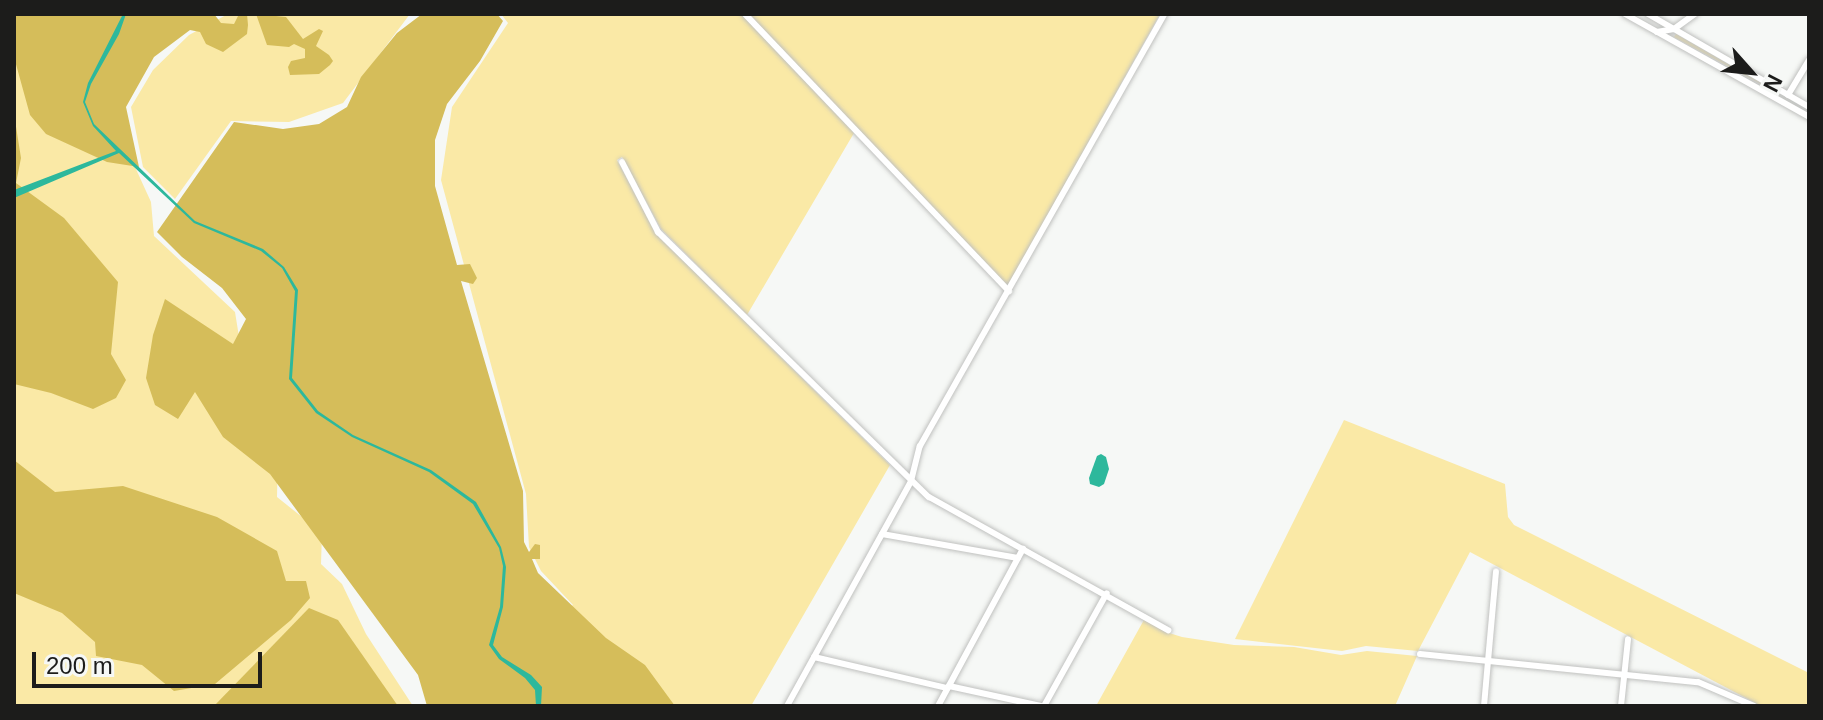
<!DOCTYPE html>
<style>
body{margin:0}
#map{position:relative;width:1823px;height:720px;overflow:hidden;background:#f6f8f6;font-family:Helvetica,sans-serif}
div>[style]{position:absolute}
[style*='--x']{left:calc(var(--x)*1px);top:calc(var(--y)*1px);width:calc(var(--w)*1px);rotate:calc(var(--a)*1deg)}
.green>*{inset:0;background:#fae9a6}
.forest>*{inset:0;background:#d5bd5a}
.water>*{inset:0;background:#2db89c}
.roads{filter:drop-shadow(0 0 2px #c0c1bf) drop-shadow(0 0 2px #c0c1bf)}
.minor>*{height:6px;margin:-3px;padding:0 3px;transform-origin:3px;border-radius:3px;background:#fff}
span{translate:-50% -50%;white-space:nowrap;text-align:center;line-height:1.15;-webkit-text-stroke:8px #f6f8f6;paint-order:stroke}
.frame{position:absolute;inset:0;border:16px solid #1c1c1b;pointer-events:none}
.north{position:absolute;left:1711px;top:32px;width:80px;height:80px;-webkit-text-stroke:6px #f6f8f6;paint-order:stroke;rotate:117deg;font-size:22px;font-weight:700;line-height:32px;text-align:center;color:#1c1c1b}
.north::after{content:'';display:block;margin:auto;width:28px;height:36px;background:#1c1c1b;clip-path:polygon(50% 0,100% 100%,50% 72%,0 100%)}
.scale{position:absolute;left:32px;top:652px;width:230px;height:36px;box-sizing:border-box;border:4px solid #1c1c1b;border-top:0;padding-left:10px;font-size:24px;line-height:28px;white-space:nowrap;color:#1c1c1b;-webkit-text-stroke:6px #f6f8f6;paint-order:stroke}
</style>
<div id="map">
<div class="green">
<div style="clip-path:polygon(14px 14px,125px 145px,151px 202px,154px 236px,235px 312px,250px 405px,278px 450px,277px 497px,322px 533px,321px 564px,342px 584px,366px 634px,413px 706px,14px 706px)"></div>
<div style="clip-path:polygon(228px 14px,410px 14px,343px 103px,289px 122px,231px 121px,175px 199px,143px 167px,131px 107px,153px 70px,189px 35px)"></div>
<div style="clip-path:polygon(501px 14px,741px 14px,854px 133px,747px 315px,661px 229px,622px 157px,617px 160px,656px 234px,890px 465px,751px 706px,433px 706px,573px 605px,541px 571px,529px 547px,526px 494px,441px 180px,452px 107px,508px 23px)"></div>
<div style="clip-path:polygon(748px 14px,1160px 14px,1008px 286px)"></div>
<div style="clip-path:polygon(1676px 34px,1780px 94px,1781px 95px,1674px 37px)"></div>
<div style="clip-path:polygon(1344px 420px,1505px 484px,1508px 517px,1514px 525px,1809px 673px,1809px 706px,1761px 706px,1470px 552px,1418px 651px,1366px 646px,1342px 651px,1235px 639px)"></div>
<div style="clip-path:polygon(1145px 618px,1166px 632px,1182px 637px,1234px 645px,1294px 647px,1341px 655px,1367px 651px,1417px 656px,1395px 706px,1096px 706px)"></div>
</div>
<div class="forest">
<div style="clip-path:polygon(14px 14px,214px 14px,221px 23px,234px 24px,239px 14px,247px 14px,248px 25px,247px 34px,223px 52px,206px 44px,200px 32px,190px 30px,154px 57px,126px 107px,139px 167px,107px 162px,46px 134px,30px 115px,14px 57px)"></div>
<div style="clip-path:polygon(256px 14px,286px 17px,303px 39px,319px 29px,323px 31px,316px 46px,329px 55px,333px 61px,330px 65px,319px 74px,290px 75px,288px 67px,291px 61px,305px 58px,305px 49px,294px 44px,289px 47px,267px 45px)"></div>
<div style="clip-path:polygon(422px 14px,497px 14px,503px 21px,480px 61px,447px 104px,435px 140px,435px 186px,457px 265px,470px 264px,477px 278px,473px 284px,461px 281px,523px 491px,524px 542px,529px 552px,535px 544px,540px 545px,540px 559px,532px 559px,538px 573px,606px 638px,645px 665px,675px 706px,427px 706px,418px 675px,270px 474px,223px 437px,195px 392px,178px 419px,155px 405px,146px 378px,153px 335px,165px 299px,233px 344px,246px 319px,222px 288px,182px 257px,157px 232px,234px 122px,283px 129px,319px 124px,347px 107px,361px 77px,397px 33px)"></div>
<div style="clip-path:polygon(14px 114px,21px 158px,16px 183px,64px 218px,118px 282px,111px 354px,126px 380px,116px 398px,93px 409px,51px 393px,14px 384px)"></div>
<div style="clip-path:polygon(14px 460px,55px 492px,123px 486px,217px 517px,277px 551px,286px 581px,306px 581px,310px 598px,291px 620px,215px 684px,174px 691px,142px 665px,96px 656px,95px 642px,62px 613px,14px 593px)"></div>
<div style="clip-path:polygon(309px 608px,338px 620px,398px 706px,214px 706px)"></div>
</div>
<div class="water">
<div style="clip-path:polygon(123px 14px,126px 14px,119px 34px,91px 84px,85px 102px,94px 124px,195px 221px,263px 249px,284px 267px,298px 290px,292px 378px,318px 411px,353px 435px,431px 470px,476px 502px,501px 547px,506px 567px,503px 607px,493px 645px,502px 657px,531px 675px,542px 687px,541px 706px,536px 706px,535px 690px,525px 678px,499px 659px,489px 645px,500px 607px,503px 566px,499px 548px,473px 504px,429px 472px,352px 437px,316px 413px,289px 379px,295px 291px,282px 268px,261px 251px,194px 223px,119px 153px,14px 198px,14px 190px,116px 151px,93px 126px,83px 102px,88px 83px)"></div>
<div style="clip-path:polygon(1101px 454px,1106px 457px,1109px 469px,1104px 484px,1099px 487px,1090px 484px,1089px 478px,1097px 456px)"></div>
</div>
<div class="roads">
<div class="minor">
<div style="--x:745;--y:14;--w:383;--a:46.4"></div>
<div style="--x:1625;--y:14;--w:211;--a:29.2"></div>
<div style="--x:1648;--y:14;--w:186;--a:30"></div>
<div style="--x:1657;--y:32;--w:17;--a:-10"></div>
<div style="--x:1674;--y:29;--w:26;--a:-36"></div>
<div style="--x:1788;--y:95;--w:41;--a:-59"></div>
<div style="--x:622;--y:162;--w:79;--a:62.8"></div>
<div style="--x:658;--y:232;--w:379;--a:44.4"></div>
<div style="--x:929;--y:497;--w:274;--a:29.1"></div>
<div style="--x:882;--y:534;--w:138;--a:10"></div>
<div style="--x:1420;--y:654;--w:279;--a:5.8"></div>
<div style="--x:1698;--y:682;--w:61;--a:23.2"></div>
<div style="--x:814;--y:657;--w:137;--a:13.1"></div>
<div style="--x:949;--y:686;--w:94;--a:12.3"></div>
<div style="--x:787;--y:706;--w:257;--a:-61.1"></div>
<div style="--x:911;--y:481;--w:36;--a:-76"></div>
<div style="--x:920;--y:446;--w:496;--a:-60.5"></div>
<div style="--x:938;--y:706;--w:179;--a:-61.6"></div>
<div style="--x:1044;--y:706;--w:129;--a:-60.9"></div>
<div style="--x:1484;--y:706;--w:135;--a:-84.9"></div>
<div style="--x:1621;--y:706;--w:67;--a:-84"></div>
</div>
</div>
<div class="frame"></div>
<div class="north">N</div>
<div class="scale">200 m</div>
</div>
